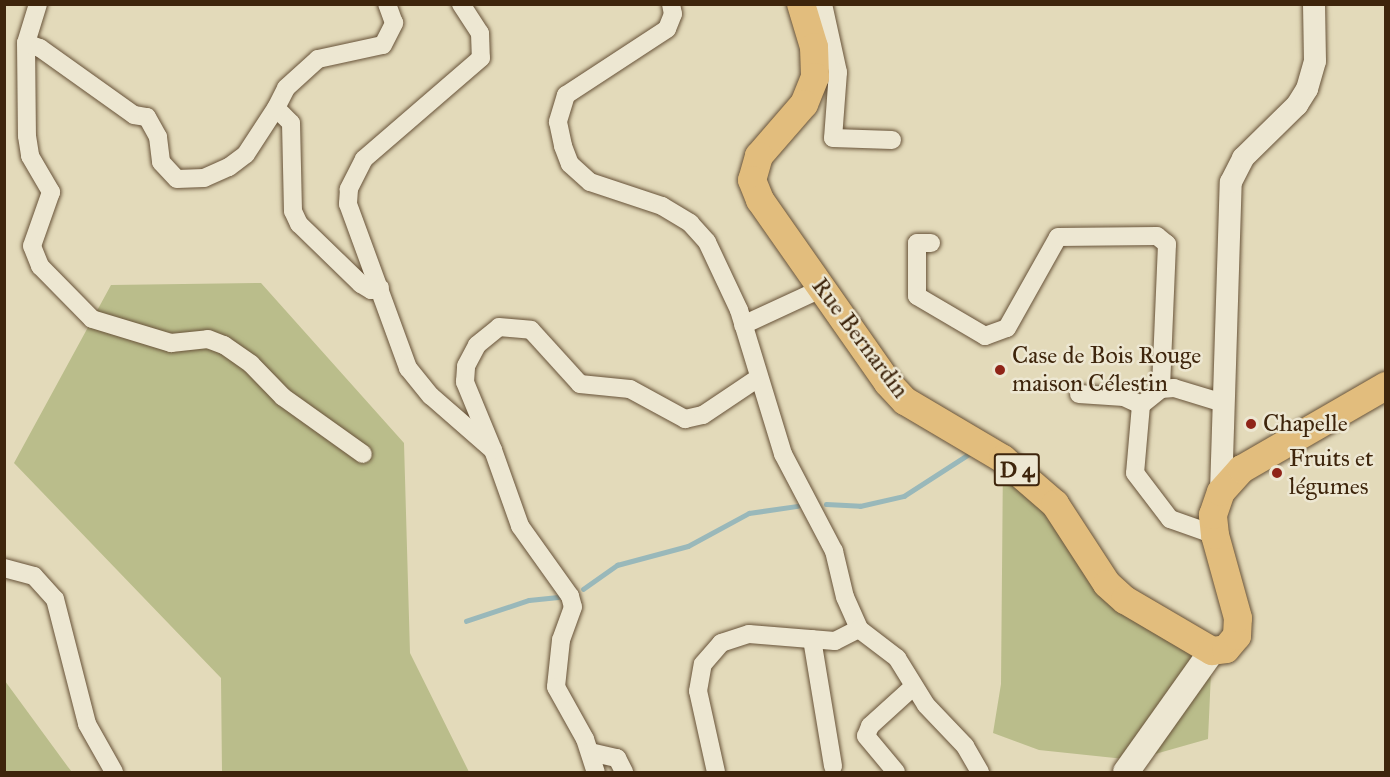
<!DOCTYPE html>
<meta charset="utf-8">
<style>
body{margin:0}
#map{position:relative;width:1390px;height:777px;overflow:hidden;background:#e3daba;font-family:"IM FELL Great Primer",serif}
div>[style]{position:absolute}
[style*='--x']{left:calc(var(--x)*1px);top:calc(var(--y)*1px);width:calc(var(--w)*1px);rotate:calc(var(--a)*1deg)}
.green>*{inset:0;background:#babd8b}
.stream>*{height:4.5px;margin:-2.25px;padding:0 2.25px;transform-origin:2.25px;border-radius:2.25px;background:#99b8ba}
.roads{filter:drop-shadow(0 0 2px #675238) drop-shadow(0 0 2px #675238)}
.minor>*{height:18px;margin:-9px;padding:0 9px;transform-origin:9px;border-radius:9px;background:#ede7d2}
.tertiary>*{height:22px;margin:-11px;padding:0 11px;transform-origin:11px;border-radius:11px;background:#ede7d2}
.secondary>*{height:26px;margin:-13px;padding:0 13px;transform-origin:13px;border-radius:13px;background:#ede7d2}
.primary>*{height:28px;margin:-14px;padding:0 14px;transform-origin:14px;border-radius:14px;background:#e2bd7d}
.dots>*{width:16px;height:16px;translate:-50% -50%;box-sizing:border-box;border:3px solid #ede7d2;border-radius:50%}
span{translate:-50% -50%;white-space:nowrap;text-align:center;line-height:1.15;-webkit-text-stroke:5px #ede7d2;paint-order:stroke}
.shield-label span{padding:2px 4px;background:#ede7d2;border:2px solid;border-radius:4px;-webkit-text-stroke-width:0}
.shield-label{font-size:22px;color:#3e250c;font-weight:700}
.street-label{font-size:24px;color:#3e250c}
.poi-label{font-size:24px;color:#3e250c}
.left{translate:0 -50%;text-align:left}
.frame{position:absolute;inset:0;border:6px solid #3e250c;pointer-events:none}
</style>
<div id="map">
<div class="green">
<div style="clip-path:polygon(261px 283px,404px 443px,410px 653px,469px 772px,222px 772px,221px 678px,14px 463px,111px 285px)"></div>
<div style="clip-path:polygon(1003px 459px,1107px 584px,1212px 651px,1208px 739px,1134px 760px,1039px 750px,993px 733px,1001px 684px)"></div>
<div style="clip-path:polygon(5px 681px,68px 767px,72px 772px,5px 772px)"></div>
</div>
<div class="stream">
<div style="--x:826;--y:504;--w:34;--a:3"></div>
<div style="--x:860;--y:506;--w:45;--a:-12.8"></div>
<div style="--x:904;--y:496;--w:77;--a:-32.9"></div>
<div style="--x:583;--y:589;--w:42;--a:-35.2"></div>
<div style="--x:617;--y:565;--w:73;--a:-15"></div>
<div style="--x:688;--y:546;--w:69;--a:-28.4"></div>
<div style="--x:749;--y:513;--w:49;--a:-8.3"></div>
<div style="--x:466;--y:621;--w:66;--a:-18.4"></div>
<div style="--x:529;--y:600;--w:29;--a:-6"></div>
</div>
<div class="roads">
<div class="minor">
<div style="--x:38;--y:4;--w:41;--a:107.1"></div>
<div style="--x:26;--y:43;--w:93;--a:89.4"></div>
<div style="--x:27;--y:136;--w:20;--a:81"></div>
<div style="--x:30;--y:156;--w:42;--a:59.7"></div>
<div style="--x:51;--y:192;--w:57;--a:109.4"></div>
<div style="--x:32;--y:246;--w:22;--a:68"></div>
<div style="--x:40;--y:266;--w:74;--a:45.5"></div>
<div style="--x:92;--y:319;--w:83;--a:16.9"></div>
<div style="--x:171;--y:343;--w:37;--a:-6"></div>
<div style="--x:208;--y:339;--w:17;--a:21"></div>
<div style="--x:224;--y:345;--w:33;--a:35"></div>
<div style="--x:251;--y:364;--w:46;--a:45.9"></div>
<div style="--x:283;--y:397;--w:98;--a:35.5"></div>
<div style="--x:461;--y:4;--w:35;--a:57"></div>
<div style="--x:480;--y:33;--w:25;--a:88"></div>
<div style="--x:481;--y:58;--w:155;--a:139.2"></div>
<div style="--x:364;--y:159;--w:34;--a:117"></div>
<div style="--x:349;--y:189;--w:15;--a:94"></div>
<div style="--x:348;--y:204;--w:175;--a:69.9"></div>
<div style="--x:408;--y:368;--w:36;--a:51"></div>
<div style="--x:431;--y:396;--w:82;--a:41.1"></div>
<div style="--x:493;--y:450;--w:81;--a:70.4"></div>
<div style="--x:520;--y:526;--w:86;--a:54.5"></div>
<div style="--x:570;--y:596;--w:11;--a:75"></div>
<div style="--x:573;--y:607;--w:35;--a:110"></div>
<div style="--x:561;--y:640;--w:47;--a:96.1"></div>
<div style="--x:556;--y:687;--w:60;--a:60.9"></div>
<div style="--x:585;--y:739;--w:35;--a:72"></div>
<div style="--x:671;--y:4;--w:10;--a:79"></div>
<div style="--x:673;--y:14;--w:16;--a:112"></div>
<div style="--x:667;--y:29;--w:121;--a:146.8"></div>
<div style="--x:566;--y:95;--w:28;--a:107"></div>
<div style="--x:558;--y:122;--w:25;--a:78"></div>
<div style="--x:563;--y:146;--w:19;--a:69"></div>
<div style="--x:570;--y:164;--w:27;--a:42"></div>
<div style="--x:590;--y:182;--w:76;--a:18.4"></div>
<div style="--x:662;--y:206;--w:33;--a:31"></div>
<div style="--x:690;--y:223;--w:25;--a:48"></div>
<div style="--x:707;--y:242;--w:75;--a:64.8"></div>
<div style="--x:739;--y:310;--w:151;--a:73"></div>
<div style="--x:783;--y:454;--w:110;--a:62.3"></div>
<div style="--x:834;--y:551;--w:47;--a:76.6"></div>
<div style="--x:845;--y:597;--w:35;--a:66"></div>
<div style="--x:823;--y:4;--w:70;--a:77.6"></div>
<div style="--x:838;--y:72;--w:66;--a:94.3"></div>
<div style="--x:833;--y:138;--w:59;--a:1.9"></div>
<div style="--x:26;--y:43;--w:15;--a:20"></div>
<div style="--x:40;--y:48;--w:115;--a:35.5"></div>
<div style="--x:134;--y:115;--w:13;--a:9"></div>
<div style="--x:147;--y:117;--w:23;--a:61"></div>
<div style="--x:158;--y:137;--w:25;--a:83"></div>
<div style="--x:161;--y:162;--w:23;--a:47"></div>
<div style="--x:177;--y:179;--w:27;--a:-2"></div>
<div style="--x:204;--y:178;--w:27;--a:-24"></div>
<div style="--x:229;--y:167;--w:21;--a:-37"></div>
<div style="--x:246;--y:154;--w:55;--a:-56.9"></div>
<div style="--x:931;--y:243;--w:14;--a:180"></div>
<div style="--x:917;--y:243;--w:53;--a:90"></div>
<div style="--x:917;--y:296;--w:79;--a:30.5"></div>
<div style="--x:985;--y:336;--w:23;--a:-20"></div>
<div style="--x:1007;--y:328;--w:104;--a:-60.7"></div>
<div style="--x:1058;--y:237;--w:99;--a:-0.6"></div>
<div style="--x:1157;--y:236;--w:13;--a:39"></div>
<div style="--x:1167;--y:244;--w:145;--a:92.4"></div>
<div style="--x:1161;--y:389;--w:13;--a:-4"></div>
<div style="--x:1174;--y:388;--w:51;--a:17"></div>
<div style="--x:380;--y:288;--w:9;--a:167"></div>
<div style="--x:371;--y:290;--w:12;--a:-149"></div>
<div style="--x:361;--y:284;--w:86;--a:-135.9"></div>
<div style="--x:299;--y:224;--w:14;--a:-115"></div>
<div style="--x:293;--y:211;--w:88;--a:-91.3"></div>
<div style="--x:291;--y:123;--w:21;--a:-135"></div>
<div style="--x:276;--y:108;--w:22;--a:-63"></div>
<div style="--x:286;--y:88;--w:43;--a:-42.2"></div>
<div style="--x:318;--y:59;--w:66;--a:-12.2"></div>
<div style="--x:383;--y:45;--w:25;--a:-63"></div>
<div style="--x:394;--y:23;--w:20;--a:-110"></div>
<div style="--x:743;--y:325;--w:86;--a:-24.8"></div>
<div style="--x:1161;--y:389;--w:26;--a:141"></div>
<div style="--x:1141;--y:405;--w:68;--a:95"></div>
<div style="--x:1135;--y:473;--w:58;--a:52.7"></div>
<div style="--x:1170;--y:519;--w:48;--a:19.6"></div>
<div style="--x:1079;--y:394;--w:45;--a:3.8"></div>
<div style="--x:1124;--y:397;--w:19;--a:25"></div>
<div style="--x:493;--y:450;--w:74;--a:-112.4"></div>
<div style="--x:465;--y:382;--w:16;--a:-86"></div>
<div style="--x:466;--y:366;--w:24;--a:-62"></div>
<div style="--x:477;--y:345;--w:28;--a:-39"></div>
<div style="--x:499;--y:327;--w:32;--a:5"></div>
<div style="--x:531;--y:330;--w:73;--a:47.8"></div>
<div style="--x:580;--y:384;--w:50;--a:5.7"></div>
<div style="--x:630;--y:389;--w:63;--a:28.6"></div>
<div style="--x:685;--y:419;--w:18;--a:-13"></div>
<div style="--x:703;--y:415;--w:66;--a:-33.9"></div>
<div style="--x:4;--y:568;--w:31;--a:15"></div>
<div style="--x:34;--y:576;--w:31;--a:48"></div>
<div style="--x:55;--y:599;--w:129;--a:75.6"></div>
<div style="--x:87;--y:724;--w:55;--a:60.6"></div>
<div style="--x:812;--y:639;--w:129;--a:80.6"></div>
<div style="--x:590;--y:752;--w:28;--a:13"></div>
<div style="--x:617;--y:758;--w:16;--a:63"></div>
<div style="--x:716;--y:772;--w:83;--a:-102.5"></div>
<div style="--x:698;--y:691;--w:27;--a:-80"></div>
<div style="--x:703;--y:664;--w:28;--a:-49"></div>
<div style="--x:721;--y:643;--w:29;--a:-18"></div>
<div style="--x:749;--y:634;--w:86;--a:4.7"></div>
<div style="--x:835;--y:641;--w:27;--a:-27"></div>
<div style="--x:859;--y:629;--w:48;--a:37.3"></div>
<div style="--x:897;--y:658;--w:55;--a:58.3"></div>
<div style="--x:926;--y:705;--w:57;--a:46.4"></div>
<div style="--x:965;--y:746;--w:30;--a:60"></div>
<div style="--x:896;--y:772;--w:47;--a:-129.8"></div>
<div style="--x:866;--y:736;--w:11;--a:-68"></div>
<div style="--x:870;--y:726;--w:59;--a:-42.3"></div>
</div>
<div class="tertiary">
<div style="--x:1221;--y:492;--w:310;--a:-88.2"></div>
<div style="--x:1231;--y:182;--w:27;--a:-63"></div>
<div style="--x:1243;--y:158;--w:76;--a:-44.5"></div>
<div style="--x:1297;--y:105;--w:19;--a:-58"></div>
<div style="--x:1307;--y:89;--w:29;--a:-74"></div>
<div style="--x:1315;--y:61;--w:57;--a:-91"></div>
</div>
<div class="secondary">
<div style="--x:1126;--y:772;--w:148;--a:-54.6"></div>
</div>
<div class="primary">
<div style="--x:801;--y:4;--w:45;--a:73.2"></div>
<div style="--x:814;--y:47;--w:30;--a:88"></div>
<div style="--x:815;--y:77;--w:29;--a:112"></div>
<div style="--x:804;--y:104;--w:69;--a:130.9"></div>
<div style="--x:759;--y:156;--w:25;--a:106"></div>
<div style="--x:752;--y:180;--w:22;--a:68"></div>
<div style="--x:760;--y:200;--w:223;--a:55"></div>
<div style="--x:888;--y:383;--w:25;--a:47"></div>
<div style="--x:905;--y:401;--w:114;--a:30.6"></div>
<div style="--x:1003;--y:459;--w:69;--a:40.9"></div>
<div style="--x:1055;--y:504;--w:95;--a:57"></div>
<div style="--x:1107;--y:584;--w:24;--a:42"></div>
<div style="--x:1125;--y:600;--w:101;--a:30.4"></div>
<div style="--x:1212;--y:651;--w:14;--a:-8"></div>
<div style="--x:1226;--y:649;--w:17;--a:-50"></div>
<div style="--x:1237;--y:636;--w:18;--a:-87"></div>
<div style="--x:1238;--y:618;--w:86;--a:-105.5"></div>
<div style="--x:1215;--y:535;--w:20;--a:-96"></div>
<div style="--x:1213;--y:515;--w:24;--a:-71"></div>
<div style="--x:1221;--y:492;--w:31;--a:-48"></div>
<div style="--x:1242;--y:469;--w:166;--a:-30"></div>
</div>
</div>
<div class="dots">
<div style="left:1000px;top:370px;background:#8f2418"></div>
<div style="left:1251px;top:424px;background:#8f2418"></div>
<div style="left:1277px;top:473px;background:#8f2418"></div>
</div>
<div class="shield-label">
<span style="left:1017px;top:470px">D 4</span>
</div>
<div class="street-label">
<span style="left:860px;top:338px;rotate:53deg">Rue Bernardin</span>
</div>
<div class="poi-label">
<span class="left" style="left:1012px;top:370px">Case de Bois Rouge<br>maison Célestin</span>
<span class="left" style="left:1263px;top:424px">Chapelle</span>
<span class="left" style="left:1289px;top:473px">Fruits et<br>légumes</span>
</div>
<div class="frame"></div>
</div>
